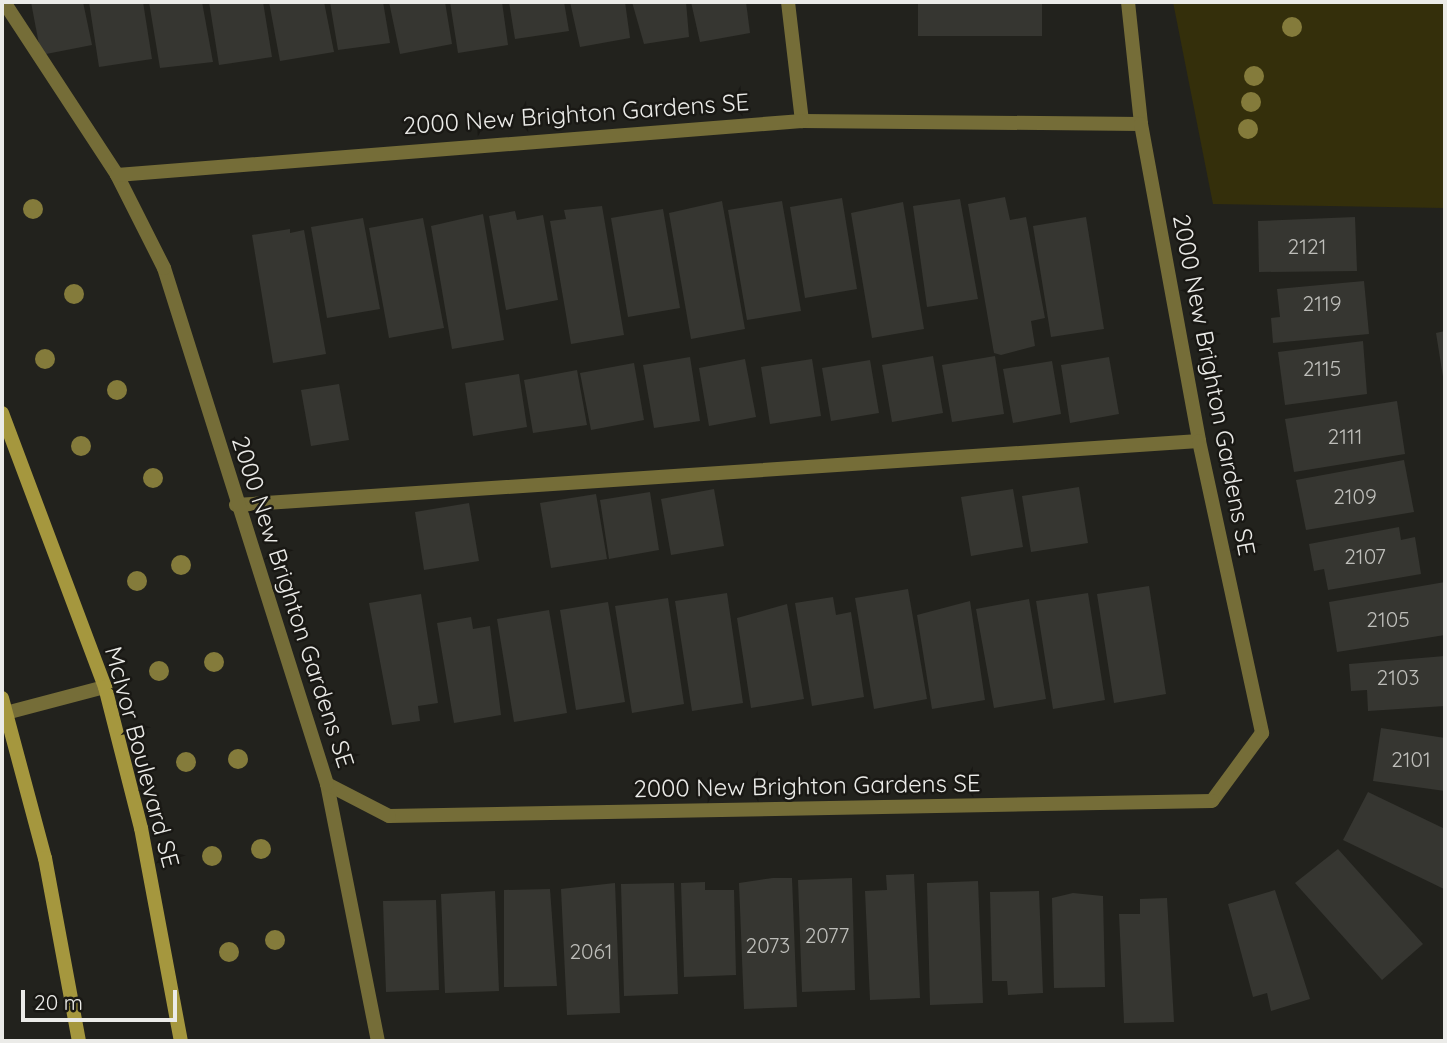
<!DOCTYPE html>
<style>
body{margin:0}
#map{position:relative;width:1447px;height:1043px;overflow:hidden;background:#22221d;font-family:Quicksand,sans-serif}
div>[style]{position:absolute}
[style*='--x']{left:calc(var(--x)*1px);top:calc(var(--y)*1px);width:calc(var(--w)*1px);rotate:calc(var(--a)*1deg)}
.green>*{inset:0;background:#342f0b}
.building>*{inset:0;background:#363631}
.service>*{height:14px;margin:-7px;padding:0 7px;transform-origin:7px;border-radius:7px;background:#756d38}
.minor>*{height:14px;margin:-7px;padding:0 7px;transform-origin:7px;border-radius:7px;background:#756d38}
.secondary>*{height:14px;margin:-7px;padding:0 7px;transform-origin:7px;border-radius:7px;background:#a5973e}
.trees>*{width:20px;height:20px;margin:-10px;border-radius:50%;background:#847b3b}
span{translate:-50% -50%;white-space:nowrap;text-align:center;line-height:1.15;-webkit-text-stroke:5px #191814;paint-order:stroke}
.number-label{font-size:21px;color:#bebeba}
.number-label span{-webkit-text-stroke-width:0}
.street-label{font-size:24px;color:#ebebe8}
.frame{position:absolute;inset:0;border:4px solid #ebebe8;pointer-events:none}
.scale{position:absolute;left:21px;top:990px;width:156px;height:32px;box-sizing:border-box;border:4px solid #ebebe8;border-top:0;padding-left:9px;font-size:21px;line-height:24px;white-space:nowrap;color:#ebebe8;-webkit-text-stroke:5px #191814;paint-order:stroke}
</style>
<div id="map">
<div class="green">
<div style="clip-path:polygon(1173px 2px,1445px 2px,1445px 208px,1213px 204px)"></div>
</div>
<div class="building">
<div style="clip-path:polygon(31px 2px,83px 2px,92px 45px,41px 55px)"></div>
<div style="clip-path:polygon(89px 2px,143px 2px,152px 59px,99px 67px)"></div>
<div style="clip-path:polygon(149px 2px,202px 2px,213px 62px,160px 68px)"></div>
<div style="clip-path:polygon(209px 2px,263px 2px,272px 57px,219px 65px)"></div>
<div style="clip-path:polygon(269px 2px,324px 2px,334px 52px,280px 61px)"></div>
<div style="clip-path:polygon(330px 2px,383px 2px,390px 43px,338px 50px)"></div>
<div style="clip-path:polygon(389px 2px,445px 2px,452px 44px,400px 54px)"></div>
<div style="clip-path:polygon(450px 2px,502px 2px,508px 45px,458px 53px)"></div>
<div style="clip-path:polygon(509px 2px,564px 2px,569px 31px,515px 39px)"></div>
<div style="clip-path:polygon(570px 2px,625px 2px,630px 38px,580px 47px)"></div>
<div style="clip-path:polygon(632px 2px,686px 2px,689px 37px,644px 44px)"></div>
<div style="clip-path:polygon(691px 2px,746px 2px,750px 33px,700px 42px)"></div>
<div style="clip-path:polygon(918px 2px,1042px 2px,1042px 36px,918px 36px)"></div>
<div style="clip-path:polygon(1005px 197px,1010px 220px,1026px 217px,1045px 318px,1031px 321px,1035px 346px,1001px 355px,994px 353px,968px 204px)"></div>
<div style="clip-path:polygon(842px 198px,857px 289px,805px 298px,790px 207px)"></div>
<div style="clip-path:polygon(960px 199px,978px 299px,927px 307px,913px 206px)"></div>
<div style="clip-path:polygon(722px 201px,745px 329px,691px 339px,669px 213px)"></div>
<div style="clip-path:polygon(782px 201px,801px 311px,747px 320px,728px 210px)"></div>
<div style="clip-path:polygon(903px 202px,924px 329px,872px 338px,851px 213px)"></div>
<div style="clip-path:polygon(602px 206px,624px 335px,571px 344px,550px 221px,566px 219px,564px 210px)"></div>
<div style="clip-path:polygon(663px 209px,680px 308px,628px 317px,611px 218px)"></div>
<div style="clip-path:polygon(515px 211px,517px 220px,543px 215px,558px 300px,506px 310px,489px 216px)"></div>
<div style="clip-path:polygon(483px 214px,504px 340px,452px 349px,431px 226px)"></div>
<div style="clip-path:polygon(1086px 217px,1104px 329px,1051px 337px,1033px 226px)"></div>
<div style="clip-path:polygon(1355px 217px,1357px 271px,1259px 272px,1258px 221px)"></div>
<div style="clip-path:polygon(363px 218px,380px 309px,327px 318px,311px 227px)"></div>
<div style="clip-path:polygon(423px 218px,444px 328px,389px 338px,369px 228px)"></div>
<div style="clip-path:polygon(290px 229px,290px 233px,304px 230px,326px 354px,273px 363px,252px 235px)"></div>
<div style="clip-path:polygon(1364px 281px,1369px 334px,1273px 343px,1271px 318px,1280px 317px,1277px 289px)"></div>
<div style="clip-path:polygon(1445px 331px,1445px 382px,1444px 383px,1436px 333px)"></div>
<div style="clip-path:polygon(1363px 341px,1367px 394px,1285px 405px,1278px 352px)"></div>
<div style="clip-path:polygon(933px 356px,943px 413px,892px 422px,882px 365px)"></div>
<div style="clip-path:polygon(995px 356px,1004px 414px,952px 422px,942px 365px)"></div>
<div style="clip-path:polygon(690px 357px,700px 421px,654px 428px,643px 365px)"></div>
<div style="clip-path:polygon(1109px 357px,1119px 414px,1070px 423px,1061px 365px)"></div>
<div style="clip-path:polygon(745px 359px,756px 417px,709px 426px,699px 368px)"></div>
<div style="clip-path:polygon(812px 359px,821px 416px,770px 424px,761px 367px)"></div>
<div style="clip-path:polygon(870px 360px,879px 413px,831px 421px,822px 368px)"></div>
<div style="clip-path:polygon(1052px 361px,1061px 414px,1013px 423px,1003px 369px)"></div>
<div style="clip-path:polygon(634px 363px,644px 420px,591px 430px,580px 373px)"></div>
<div style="clip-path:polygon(577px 370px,587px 425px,533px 433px,524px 380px)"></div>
<div style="clip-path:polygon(519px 374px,527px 427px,473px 436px,465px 383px)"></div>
<div style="clip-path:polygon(339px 384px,349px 440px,311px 446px,301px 390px)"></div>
<div style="clip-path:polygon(1397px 401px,1405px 454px,1294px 472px,1285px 419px)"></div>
<div style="clip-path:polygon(1404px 460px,1414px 512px,1306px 530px,1296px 480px)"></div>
<div style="clip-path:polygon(1079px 487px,1088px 543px,1031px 552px,1022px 496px)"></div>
<div style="clip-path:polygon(714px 489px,724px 546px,671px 555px,661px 499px)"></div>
<div style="clip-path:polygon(1013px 489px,1023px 547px,971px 556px,961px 497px)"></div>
<div style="clip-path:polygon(650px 492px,659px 550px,609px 559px,600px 500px)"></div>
<div style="clip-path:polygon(596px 494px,607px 559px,551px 568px,540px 503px)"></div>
<div style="clip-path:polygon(469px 503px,479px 561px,424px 570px,415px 512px)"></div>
<div style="clip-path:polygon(1399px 527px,1401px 540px,1415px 537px,1421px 574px,1328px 590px,1324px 569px,1314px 571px,1309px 544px)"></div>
<div style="clip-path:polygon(1445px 582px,1445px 635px,1337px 652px,1329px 602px)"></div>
<div style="clip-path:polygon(1149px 586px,1166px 694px,1114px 703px,1097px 594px)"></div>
<div style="clip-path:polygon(908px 589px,927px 699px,874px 709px,855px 598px)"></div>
<div style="clip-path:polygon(727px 593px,743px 703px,692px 711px,675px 601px)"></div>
<div style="clip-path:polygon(1088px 593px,1105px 700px,1053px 709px,1036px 601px)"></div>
<div style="clip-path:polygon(421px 594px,438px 703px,418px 706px,420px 721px,392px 725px,369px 603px)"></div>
<div style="clip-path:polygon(833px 597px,836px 615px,851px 612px,864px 697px,812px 706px,795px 603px)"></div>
<div style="clip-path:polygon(668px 598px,684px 704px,632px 713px,615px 606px)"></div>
<div style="clip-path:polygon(1029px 599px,1046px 699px,994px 708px,976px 609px)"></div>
<div style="clip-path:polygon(970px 601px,985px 700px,932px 709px,917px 615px)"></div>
<div style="clip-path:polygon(608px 602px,625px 702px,576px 710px,560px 610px)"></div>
<div style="clip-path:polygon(787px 604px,804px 699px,751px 708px,737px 618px)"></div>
<div style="clip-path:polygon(549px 610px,567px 713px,514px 722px,497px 619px)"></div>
<div style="clip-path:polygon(471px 617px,473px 629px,490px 626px,501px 715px,454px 723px,437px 623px)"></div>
<div style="clip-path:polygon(1445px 656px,1445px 706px,1368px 711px,1367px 690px,1351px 691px,1349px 664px)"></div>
<div style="clip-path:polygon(1381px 728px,1445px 738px,1445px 791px,1373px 781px)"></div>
<div style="clip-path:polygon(1368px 792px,1445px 829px,1444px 889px,1343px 840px)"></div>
<div style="clip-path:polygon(1338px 849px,1423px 944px,1382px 980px,1295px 883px)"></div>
<div style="clip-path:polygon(914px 874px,920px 998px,870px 1000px,865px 891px,887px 890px,886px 875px)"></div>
<div style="clip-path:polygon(773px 878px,792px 878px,797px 1007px,744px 1009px,739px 883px)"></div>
<div style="clip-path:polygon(852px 878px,855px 990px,802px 992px,798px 880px)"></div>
<div style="clip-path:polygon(978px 881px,983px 1003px,930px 1005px,927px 883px)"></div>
<div style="clip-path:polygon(705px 882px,705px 890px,734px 890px,736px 975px,684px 977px,681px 883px)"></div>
<div style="clip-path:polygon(615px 883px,620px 1013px,567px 1015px,561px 889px)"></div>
<div style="clip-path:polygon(674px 883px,678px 994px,624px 996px,621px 884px)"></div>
<div style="clip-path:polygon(550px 889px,557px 986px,504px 987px,504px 890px)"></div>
<div style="clip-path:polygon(1275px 890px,1310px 999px,1271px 1011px,1267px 993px,1253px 997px,1228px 904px)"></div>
<div style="clip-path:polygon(495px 891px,499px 991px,445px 993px,441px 894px)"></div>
<div style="clip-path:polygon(1039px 891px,1043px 993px,1008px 995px,1007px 981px,992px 981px,990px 892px)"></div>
<div style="clip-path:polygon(1073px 893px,1103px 896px,1105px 987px,1054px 988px,1052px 898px)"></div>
<div style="clip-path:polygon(1167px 898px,1174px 1022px,1124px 1023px,1119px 914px,1140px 914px,1140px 899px)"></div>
<div style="clip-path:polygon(436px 900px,439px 990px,386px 992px,383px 901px)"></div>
</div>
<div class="service">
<div style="--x:4;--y:2;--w:207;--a:56.8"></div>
<div style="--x:788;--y:2;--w:120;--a:83.3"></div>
<div style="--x:236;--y:505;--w:965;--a:-3.8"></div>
<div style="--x:2;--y:714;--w:106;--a:-14.7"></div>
<div style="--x:327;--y:784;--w:262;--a:78.8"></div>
</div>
<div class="minor">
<div style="--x:1128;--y:2;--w:123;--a:83.9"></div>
<div style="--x:802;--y:121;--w:339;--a:0.5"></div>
<div style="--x:1141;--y:124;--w:322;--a:79.6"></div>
<div style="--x:1199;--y:441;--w:299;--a:77.8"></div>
<div style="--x:1262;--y:733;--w:84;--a:126.3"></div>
<div style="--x:1212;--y:801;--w:823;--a:178.96"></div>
<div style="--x:389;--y:816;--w:70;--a:-152.7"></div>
<div style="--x:327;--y:784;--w:541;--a:-107.53"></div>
<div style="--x:164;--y:268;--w:104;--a:-116.8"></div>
<div style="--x:117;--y:175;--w:687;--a:-4.51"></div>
</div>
<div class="secondary">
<div style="--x:2;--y:413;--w:293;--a:69.4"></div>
<div style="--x:105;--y:687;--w:146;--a:75.7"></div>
<div style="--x:141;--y:828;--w:217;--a:79.4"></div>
<div style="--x:2;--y:698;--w:166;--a:75"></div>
<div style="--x:45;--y:858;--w:186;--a:79.5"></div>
</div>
<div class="trees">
<div style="left:1292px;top:27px"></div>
<div style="left:1254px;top:76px"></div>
<div style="left:1251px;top:102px"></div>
<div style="left:1248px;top:129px"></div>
<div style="left:33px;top:209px"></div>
<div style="left:74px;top:294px"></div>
<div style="left:45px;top:359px"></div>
<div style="left:117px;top:390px"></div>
<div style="left:81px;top:446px"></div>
<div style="left:153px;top:478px"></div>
<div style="left:181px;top:565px"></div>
<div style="left:137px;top:581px"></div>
<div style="left:214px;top:662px"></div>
<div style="left:159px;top:671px"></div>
<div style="left:238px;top:759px"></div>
<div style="left:186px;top:762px"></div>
<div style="left:261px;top:849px"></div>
<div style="left:212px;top:856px"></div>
<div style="left:275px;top:940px"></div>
<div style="left:229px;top:952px"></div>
</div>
<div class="number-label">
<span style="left:1307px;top:246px">2121</span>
<span style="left:1322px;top:303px">2119</span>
<span style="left:1322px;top:368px">2115</span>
<span style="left:1345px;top:436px">2111</span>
<span style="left:1355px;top:496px">2109</span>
<span style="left:1365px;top:556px">2107</span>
<span style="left:1388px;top:619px">2105</span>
<span style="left:1398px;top:677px">2103</span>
<span style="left:1411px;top:759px">2101</span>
<span style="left:827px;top:935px">2077</span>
<span style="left:768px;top:945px">2073</span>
<span style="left:591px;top:951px">2061</span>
</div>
<div class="street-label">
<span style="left:576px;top:114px;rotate:-4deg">2000 New Brighton Gardens SE</span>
<span style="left:1214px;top:385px;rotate:79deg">2000 New Brighton Gardens SE</span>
<span style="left:293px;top:602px;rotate:72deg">2000 New Brighton Gardens SE</span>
<span style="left:142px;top:757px;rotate:75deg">McIvor Boulevard SE</span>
<span style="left:807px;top:786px;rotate:-1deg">2000 New Brighton Gardens SE</span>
</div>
<div class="frame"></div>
<div class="scale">20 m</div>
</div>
